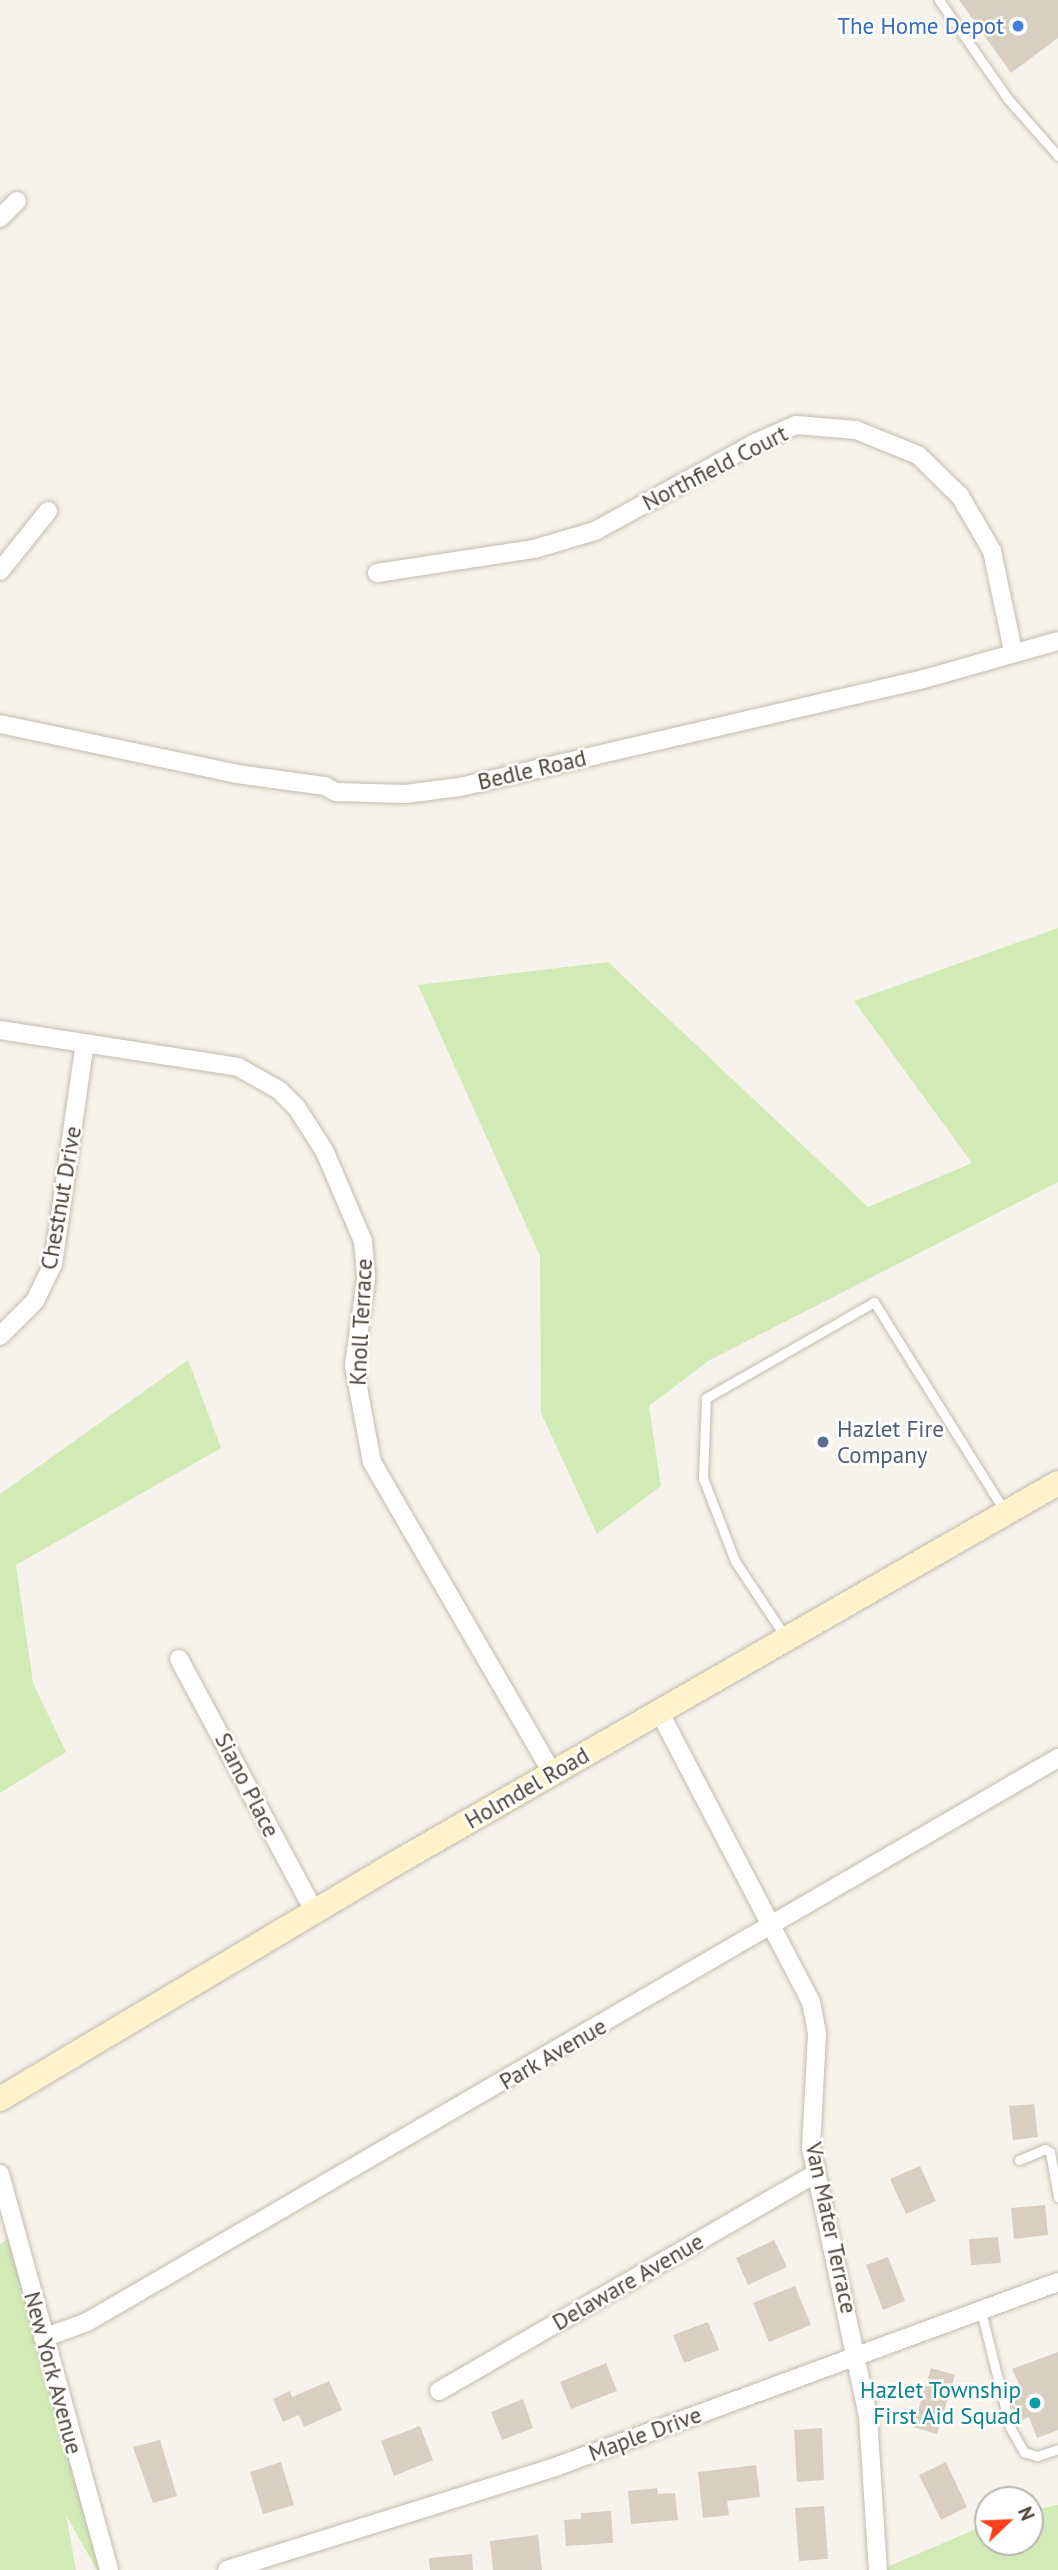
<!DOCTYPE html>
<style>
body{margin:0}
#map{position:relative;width:1058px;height:2570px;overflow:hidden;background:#f6f3ec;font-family:"PT Sans",sans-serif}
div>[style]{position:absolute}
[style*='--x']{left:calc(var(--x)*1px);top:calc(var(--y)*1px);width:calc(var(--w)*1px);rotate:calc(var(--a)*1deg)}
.green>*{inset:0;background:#d2eab5}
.building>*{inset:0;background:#d8cfc1}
.roads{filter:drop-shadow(0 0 2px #c2bbae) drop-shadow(0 0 2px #c2bbae)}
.service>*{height:9px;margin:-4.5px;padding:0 4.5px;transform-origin:4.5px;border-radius:4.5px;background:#fff}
.minor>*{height:18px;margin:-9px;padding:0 9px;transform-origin:9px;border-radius:9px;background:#fff}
.secondary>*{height:24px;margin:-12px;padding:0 12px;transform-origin:12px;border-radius:12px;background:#fff3cd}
.dots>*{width:19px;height:19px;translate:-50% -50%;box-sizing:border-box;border:4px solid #fff;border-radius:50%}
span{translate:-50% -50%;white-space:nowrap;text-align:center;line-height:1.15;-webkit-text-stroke:5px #fff;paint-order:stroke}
.shop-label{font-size:23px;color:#366cbe}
.right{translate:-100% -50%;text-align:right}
.street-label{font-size:23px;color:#4b4439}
.service-label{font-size:23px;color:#4e5e75}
.left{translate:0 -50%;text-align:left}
.culture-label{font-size:23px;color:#0d838f}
.north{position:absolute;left:974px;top:2486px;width:70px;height:70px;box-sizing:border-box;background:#fff;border:2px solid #b7b4b0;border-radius:50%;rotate:67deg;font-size:19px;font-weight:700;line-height:28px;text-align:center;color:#4b4439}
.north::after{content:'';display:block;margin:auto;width:24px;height:32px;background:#fc3f1d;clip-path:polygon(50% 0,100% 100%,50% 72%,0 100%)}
</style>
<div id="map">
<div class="green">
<div style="clip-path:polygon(1058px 928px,1058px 1182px,708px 1361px,649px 1406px,661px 1486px,597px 1534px,541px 1413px,540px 1256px,418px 985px,608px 962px,868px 1207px,972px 1163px,854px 1001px)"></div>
<div style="clip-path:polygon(188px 1360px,221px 1448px,16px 1565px,33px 1683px,66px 1752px,0 1793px,0 1494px)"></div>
<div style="clip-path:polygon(17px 2232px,103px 2570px,97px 2570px,66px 2515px,76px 2570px,0 2570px,0 2244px)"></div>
<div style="clip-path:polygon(1058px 2505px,1058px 2570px,880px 2570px,988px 2524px,988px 2542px,1030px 2542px,1030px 2511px)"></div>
</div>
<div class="building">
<div style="clip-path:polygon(959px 0,1058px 0,1058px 38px,1011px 73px)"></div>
<div style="clip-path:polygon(1034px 2104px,1038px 2137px,1013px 2140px,1009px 2106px)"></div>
<div style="clip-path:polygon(920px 2166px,936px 2201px,906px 2214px,890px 2179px)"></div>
<div style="clip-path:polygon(1045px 2205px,1048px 2235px,1014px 2239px,1011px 2208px)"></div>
<div style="clip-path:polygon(998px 2237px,1001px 2263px,971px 2265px,969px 2239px)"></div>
<div style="clip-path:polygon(774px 2240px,787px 2267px,748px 2285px,736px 2258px)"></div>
<div style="clip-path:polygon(888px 2257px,905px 2301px,883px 2310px,866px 2265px)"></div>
<div style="clip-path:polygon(795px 2286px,811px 2325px,769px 2342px,753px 2303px)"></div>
<div style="clip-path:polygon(708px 2322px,719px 2350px,684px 2363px,673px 2335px)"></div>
<div style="clip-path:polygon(1058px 2352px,1058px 2430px,1037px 2438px,1029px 2417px,1018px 2422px,1006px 2390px,1019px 2384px,1012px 2369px)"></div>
<div style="clip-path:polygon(606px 2363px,617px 2391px,571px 2409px,560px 2382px)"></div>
<div style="clip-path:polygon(931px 2368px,955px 2375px,937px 2434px,913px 2427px)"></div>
<div style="clip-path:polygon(329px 2381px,342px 2410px,304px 2427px,299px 2415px,283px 2422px,273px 2399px,290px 2391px,292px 2397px)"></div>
<div style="clip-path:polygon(523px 2399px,533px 2428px,502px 2440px,491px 2412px)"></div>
<div style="clip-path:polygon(420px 2426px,433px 2460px,394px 2476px,381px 2441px)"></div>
<div style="clip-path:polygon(822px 2428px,824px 2480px,797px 2482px,794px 2430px)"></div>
<div style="clip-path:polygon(160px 2440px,177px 2496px,153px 2503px,133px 2447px)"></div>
<div style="clip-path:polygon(281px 2462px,294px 2505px,263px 2514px,250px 2472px)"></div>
<div style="clip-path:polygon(946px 2462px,967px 2507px,941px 2520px,919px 2475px)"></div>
<div style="clip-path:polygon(756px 2465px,760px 2497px,727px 2501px,729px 2515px,703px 2518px,698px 2472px)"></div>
<div style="clip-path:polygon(657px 2488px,658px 2494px,675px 2493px,678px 2520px,631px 2524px,628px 2491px)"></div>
<div style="clip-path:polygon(824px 2506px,828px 2559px,799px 2561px,795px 2508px)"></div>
<div style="clip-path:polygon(611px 2511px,613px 2543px,566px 2546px,564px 2520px,581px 2519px,581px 2513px)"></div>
<div style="clip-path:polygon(538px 2535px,542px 2570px,493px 2570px,490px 2541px)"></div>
<div style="clip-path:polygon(472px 2554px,473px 2570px,430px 2570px,429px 2558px)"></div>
</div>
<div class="roads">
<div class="service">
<div style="--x:939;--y:0;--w:121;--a:55.1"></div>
<div style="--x:1008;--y:99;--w:76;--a:48.7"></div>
<div style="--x:786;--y:1638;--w:92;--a:-123.5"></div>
<div style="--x:735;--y:1561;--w:89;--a:-111.1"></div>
<div style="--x:703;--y:1478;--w:80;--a:-87.9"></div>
<div style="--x:706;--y:1398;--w:193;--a:-29.7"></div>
<div style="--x:874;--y:1302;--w:248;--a:58"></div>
<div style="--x:1019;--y:2160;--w:28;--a:-23"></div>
<div style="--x:1045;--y:2149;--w:6;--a:31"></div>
<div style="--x:1050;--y:2152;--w:46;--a:79.9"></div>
<div style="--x:981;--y:2311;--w:120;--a:76"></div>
<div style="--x:1010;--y:2427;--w:29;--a:61"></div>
<div style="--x:1024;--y:2452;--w:14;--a:17"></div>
<div style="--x:1037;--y:2456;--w:22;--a:-18"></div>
</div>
<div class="minor">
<div style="--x:0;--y:218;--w:24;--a:-45"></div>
<div style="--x:0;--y:571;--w:77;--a:-51.3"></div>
<div style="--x:377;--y:573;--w:159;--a:-8.7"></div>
<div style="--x:534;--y:549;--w:64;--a:-16.4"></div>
<div style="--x:595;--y:531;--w:180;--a:-28.8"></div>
<div style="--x:753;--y:444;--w:47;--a:-23.8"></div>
<div style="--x:796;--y:425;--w:60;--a:4.8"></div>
<div style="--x:856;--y:430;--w:67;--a:22"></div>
<div style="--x:918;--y:455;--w:59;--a:44.3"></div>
<div style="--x:960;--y:496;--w:64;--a:59.8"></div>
<div style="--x:992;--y:551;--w:102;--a:78.1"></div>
<div style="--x:0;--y:724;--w:242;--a:11.9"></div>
<div style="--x:237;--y:774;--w:89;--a:7.8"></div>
<div style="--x:325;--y:786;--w:13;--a:29"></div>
<div style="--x:336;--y:792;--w:69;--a:1.7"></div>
<div style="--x:405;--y:794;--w:55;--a:-7.3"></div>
<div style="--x:460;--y:787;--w:476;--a:-13.1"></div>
<div style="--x:924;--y:679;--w:139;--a:-15.8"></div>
<div style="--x:0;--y:1030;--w:241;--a:8.8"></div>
<div style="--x:238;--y:1067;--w:47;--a:29.3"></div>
<div style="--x:279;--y:1090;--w:25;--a:45"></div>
<div style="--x:297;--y:1108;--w:52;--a:57.5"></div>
<div style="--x:325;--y:1152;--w:97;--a:66.9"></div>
<div style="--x:363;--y:1241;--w:38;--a:85"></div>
<div style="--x:366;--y:1279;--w:88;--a:97.9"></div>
<div style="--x:354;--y:1366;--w:98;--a:79.4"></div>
<div style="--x:372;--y:1462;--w:361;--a:59.9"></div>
<div style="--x:0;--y:1336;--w:49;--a:-45"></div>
<div style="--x:35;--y:1301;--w:41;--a:-64.1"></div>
<div style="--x:53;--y:1264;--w:223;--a:-81.8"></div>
<div style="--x:179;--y:1659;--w:286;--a:61.8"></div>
<div style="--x:660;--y:1713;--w:326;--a:62.4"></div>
<div style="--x:811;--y:2002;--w:33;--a:79"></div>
<div style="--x:817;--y:2034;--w:114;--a:93"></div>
<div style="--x:811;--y:2148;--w:275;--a:78"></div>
<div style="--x:868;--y:2417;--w:153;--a:86.3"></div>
<div style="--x:0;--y:2174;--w:411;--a:74.6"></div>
<div style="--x:43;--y:2338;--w:47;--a:-20"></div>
<div style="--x:87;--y:2322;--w:1123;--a:-30.15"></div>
<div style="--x:439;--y:2391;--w:435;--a:-30"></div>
<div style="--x:227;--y:2570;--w:344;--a:-17.4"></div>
<div style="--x:555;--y:2467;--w:536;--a:-20.19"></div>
</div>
<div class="secondary">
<div style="--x:0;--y:2099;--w:461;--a:-30.8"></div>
<div style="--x:396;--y:1863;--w:763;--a:-29.86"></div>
</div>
</div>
<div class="dots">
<div style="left:1018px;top:26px;background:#3f7fe0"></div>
<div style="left:823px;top:1442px;background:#5c6f8a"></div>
<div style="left:1035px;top:2403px;background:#0f9aa8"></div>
</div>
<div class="shop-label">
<span class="right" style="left:1004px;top:26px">The Home Depot</span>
</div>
<div class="street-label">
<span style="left:715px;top:468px;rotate:-27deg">Northfield Court</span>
<span style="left:532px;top:770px;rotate:-13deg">Bedle Road</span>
<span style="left:61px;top:1198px;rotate:-80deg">Chestnut Drive</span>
<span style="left:361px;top:1322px;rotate:-87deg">Knoll Terrace</span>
<span style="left:247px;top:1785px;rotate:63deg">Siano Place</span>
<span style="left:527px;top:1788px;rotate:-30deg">Holmdel Road</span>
<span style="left:553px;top:2054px;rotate:-30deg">Park Avenue</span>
<span style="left:831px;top:2228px;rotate:78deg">Van Mater Terrace</span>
<span style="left:628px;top:2282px;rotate:-30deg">Delaware Avenue</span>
<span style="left:53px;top:2373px;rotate:75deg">New York Avenue</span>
<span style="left:645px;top:2434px;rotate:-20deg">Maple Drive</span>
</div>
<div class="service-label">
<span class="left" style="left:837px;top:1442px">Hazlet Fire<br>Company</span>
</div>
<div class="culture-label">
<span class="right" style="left:1021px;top:2403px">Hazlet Township<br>First Aid Squad</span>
</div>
<div class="north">N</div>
</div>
